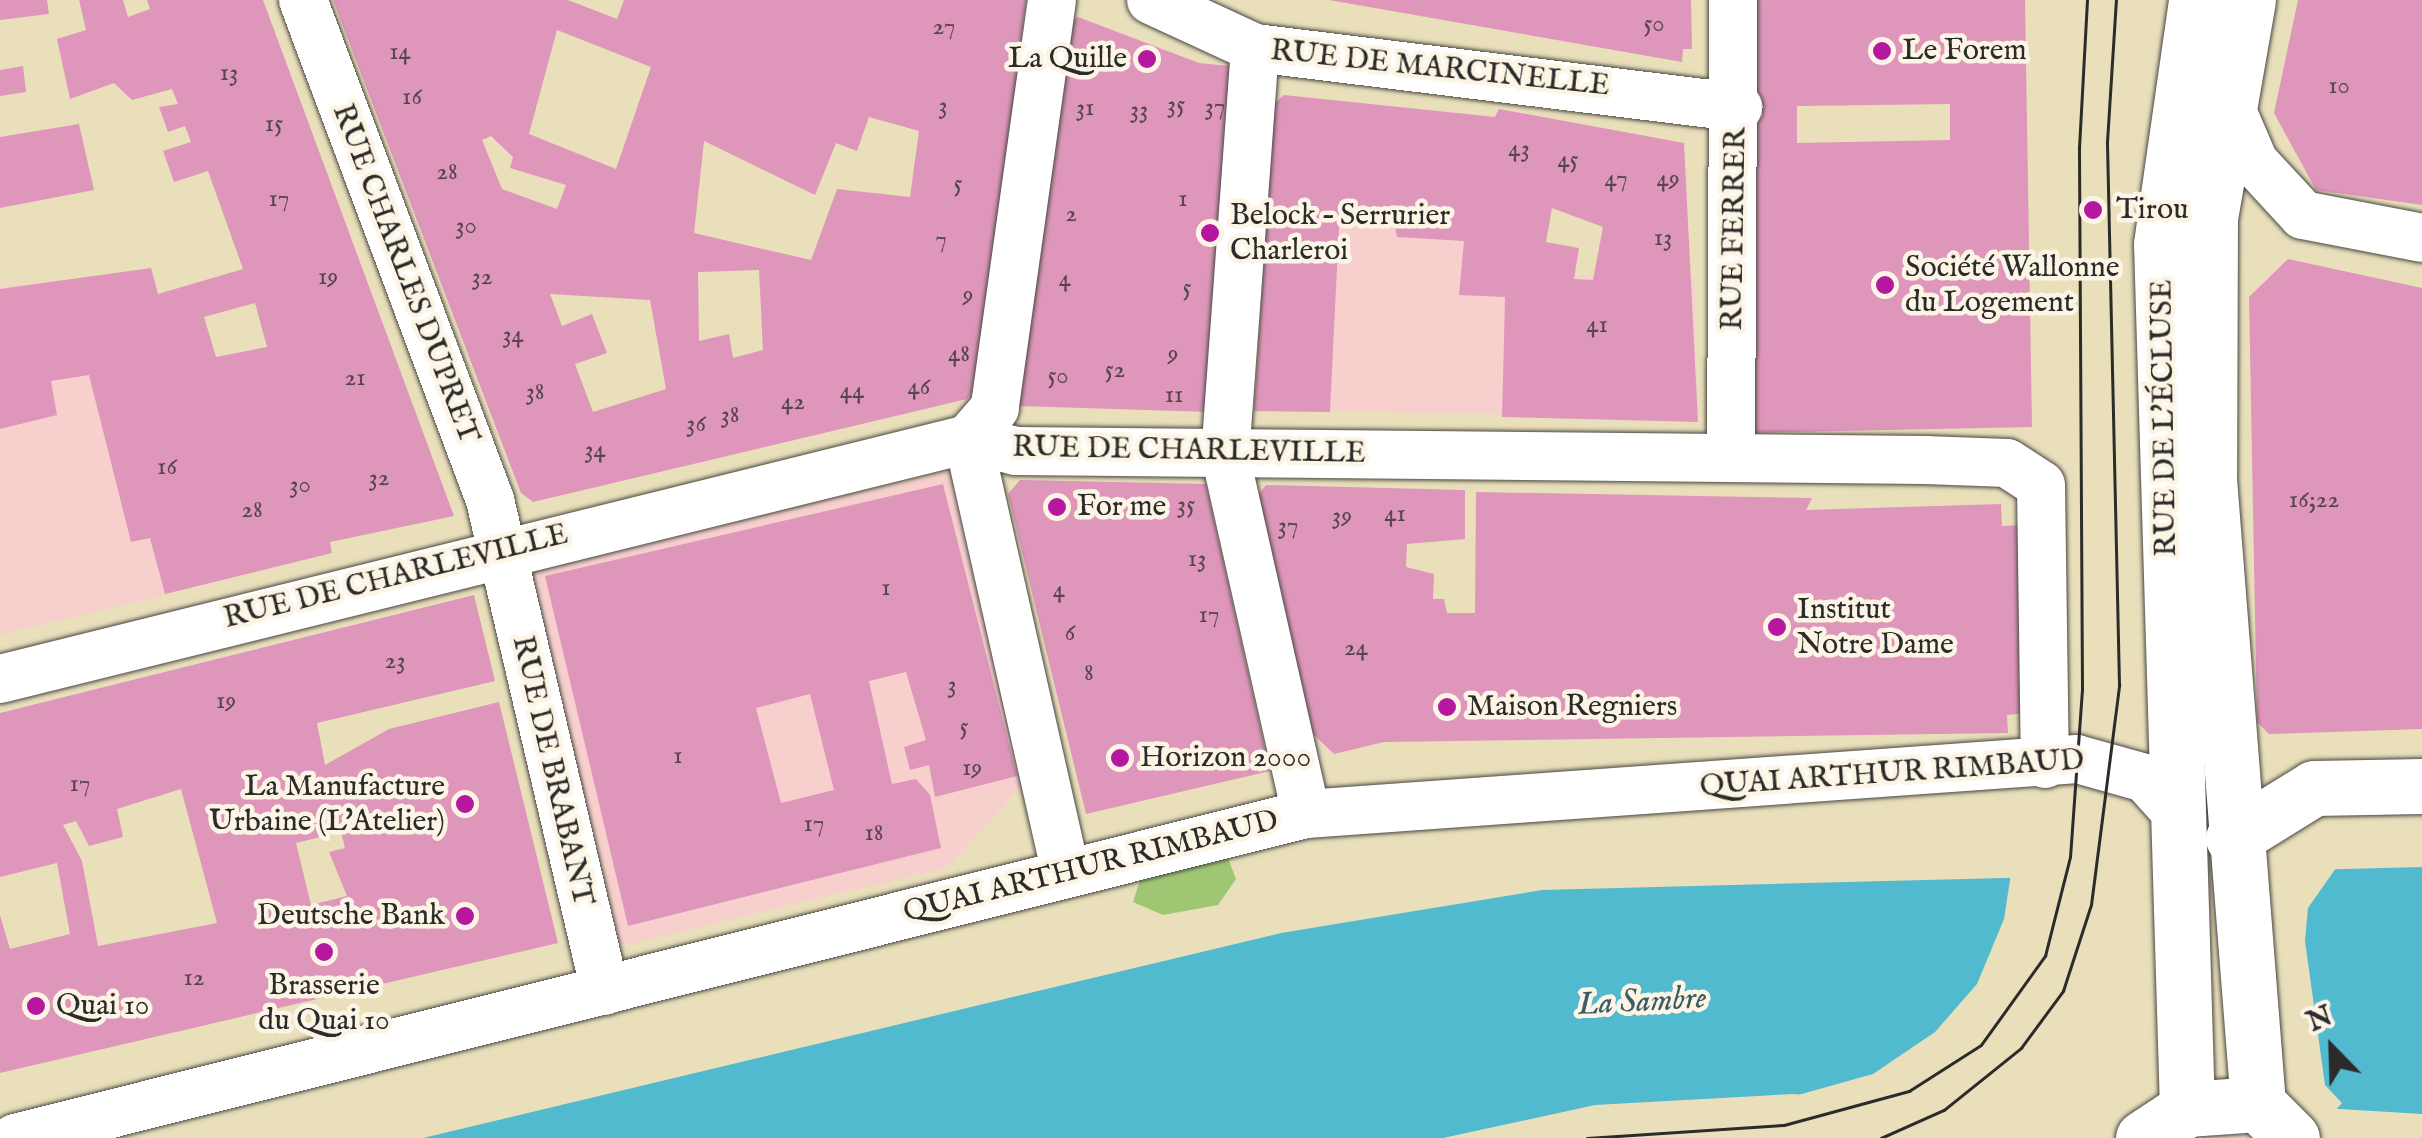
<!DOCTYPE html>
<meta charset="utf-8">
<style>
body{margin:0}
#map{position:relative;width:2422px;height:1138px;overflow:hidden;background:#e9dfbb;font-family:"IM FELL English",serif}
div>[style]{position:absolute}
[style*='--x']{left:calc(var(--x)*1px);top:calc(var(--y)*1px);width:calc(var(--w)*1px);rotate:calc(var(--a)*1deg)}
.built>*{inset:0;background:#f7d0ce}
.green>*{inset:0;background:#9fc773}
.water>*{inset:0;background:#52bacf}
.pier>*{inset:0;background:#e9dfbb}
.building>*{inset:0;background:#de97ba}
.roads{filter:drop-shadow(0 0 2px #484641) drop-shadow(0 0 2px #484641)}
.minor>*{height:48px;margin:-24px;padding:0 24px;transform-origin:24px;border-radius:24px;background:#fff}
.tertiary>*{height:55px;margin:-27.5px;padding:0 27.5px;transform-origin:27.5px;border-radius:27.5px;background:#fff}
.secondary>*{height:55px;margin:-27.5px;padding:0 27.5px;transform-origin:27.5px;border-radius:27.5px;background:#fff}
.tram>*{height:2.5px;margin:-1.25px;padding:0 1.25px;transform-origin:1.25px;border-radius:1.25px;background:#2b2b2b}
.dots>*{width:28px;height:28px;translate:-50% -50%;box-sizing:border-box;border:5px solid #fcf5e5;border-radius:50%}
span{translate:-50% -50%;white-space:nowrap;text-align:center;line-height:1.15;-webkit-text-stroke:9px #fcf5e5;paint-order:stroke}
.number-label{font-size:25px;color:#58464f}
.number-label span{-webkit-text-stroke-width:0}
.poi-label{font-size:30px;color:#2b2b2b}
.left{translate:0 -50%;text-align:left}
.right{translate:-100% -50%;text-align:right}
.street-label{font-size:30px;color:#2b2b2b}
.water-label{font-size:32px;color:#395d64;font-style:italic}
.north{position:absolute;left:2282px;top:998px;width:100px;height:100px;-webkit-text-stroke:8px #fcf5e5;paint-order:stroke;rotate:337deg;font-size:28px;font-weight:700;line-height:40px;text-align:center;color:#2b2b2b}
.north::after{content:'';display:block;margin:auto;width:35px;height:45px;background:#2b2b2b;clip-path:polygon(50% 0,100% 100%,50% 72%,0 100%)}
</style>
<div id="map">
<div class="built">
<div style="clip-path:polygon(1305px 97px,1494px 118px,1506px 275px,1694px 276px,1697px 418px,1329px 411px,1268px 199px,1299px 199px)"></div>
<div style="clip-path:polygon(153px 269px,228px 579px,0 635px,0 287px)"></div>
<div style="clip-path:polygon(950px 472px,1023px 784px,948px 867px,621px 946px,531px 568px)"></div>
</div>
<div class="green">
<div style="clip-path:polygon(1226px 853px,1236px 879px,1218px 905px,1163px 915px,1133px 902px,1140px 880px)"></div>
</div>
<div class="water">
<div style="clip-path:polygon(2422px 867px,2422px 1114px,2257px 1104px,1971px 1111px,1793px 1094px,1595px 1105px,1443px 1138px,423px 1138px,1281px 933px,1542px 890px)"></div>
</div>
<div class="pier">
<div style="clip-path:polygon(2341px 861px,2308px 908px,2305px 941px,2325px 1085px,2342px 1103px,2331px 1115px,1971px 1116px,1780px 1100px,1873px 1074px,1935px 1032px,1977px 984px,2004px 919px,2012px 867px)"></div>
</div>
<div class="building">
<div style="clip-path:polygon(0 0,47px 0,49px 14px,0 20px)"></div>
<div style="clip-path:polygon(evenodd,79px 0,123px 0,128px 17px,150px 9px,147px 0,263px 0,454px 516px,330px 542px,332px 553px,165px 594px,150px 538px,131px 542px,89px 375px,51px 381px,57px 415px,0 429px,0 289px,151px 268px,158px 294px,243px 269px,208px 171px,174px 182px,163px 151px,191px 142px,185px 126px,168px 132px,159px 107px,178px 104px,172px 89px,132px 100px,114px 83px,70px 99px,57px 39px,86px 30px,79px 0,255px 303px,267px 347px,216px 357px,204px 317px,255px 303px)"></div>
<div style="clip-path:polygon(evenodd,333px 0,568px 0,617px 19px,624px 0,1026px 0,982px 383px,967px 399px,533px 502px,521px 493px,333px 0,557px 30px,651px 67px,616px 169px,529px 134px,557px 30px,333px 0,869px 117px,919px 131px,910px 197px,837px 189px,811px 260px,694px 233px,704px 141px,815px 195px,836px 143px,857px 151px,869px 117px,333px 0,491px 136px,513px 157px,510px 168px,566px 185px,557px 209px,502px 189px,482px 140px,491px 136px,333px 0,759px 270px,763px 350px,733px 358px,729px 334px,699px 341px,698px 272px,759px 270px,333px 0,550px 294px,650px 300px,666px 389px,593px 412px,575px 364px,607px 353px,592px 314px,562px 326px,550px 294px)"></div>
<div style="clip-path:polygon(1329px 0,1691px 0,1692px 49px,1683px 49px,1682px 62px)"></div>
<div style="clip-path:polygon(evenodd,1737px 0,2025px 0,2032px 427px,1743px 433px,1737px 0,1950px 104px,1950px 140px,1797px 143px,1797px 106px,1950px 104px)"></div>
<div style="clip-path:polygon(2298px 0,2422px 0,2422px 205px,2316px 190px,2274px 113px)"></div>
<div style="clip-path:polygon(1078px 17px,1199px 63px,1238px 67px,1210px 412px,1018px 406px,1058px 29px)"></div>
<div style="clip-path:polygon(23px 66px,26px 92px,0 96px,0 70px)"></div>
<div style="clip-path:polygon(evenodd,1284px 95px,1495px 117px,1499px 109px,1684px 143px,1698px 422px,1502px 417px,1505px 297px,1459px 295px,1464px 241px,1397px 237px,1391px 210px,1340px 206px,1330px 412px,1254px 411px,1274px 104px,1284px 95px,1552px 208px,1603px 227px,1593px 280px,1574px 279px,1579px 248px,1546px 242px,1552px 208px)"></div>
<div style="clip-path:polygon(79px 124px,94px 190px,0 208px,0 137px)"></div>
<div style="clip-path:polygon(2288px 259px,2422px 288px,2422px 729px,2269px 734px,2257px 722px,2249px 297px)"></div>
<div style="clip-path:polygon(1020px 480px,1206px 484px,1270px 771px,1086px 814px,1008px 494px)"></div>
<div style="clip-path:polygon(evenodd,943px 484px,1017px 776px,935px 797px,929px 765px,910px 770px,904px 747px,926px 740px,906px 672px,869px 681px,892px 784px,916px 779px,930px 795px,941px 848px,628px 926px,545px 576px,943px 484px,810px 694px,834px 790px,781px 803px,756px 708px,810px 694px)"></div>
<div style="clip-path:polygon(1266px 485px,1465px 490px,1465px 539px,1407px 544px,1406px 567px,1434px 574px,1433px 599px,1444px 599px,1447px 613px,1475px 613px,1476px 492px,1812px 498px,1806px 510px,2001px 504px,2002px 526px,2022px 525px,2028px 713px,2007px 715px,2008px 733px,1384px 742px,1334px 754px,1312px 733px,1255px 499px)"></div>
<div style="clip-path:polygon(evenodd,474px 595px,495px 681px,317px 723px,325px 765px,389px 729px,499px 702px,558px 943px,0 1073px,0 915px,10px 949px,70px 934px,57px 863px,0 877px,0 713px,474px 595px,181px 789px,217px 923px,98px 946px,82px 861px,63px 825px,76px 821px,89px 846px,123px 837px,117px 809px,181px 789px,474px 595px,341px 832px,345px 848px,329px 852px,347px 896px,311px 905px,296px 843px,341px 832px)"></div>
</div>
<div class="roads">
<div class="minor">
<div style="--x:303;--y:0;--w:534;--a:69.49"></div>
<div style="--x:490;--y:500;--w:504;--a:76.82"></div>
<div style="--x:1052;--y:0;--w:412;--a:98"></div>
<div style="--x:995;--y:408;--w:41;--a:131.1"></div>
<div style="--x:968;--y:439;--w:442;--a:77.3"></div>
<div style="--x:1151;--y:0;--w:115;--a:24.8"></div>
<div style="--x:1255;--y:48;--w:487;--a:7"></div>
<div style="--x:1255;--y:48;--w:407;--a:94.2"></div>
<div style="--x:1225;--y:454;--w:369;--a:77.3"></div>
<div style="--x:2230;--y:106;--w:61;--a:66.8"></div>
<div style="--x:2254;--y:162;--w:72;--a:47.2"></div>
<div style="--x:2303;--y:215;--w:121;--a:10.9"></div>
<div style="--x:1731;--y:458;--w:458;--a:-89.7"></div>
<div style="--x:0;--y:679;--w:997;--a:-13.92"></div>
<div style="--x:968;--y:439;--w:49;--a:14"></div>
<div style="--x:1016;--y:451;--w:909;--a:0.57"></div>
<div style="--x:1925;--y:460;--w:82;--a:2.1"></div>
<div style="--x:2007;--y:463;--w:40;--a:32.9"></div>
<div style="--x:2041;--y:485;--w:279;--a:89.2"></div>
<div style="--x:15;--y:1138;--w:1331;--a:-14.09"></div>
<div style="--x:1306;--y:814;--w:773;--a:-4.08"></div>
<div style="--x:2077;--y:759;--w:71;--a:15.6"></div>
<div style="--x:2145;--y:778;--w:42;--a:47.9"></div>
</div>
<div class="tertiary">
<div style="--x:2233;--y:838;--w:95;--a:-31.7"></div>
<div style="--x:2314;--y:788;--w:108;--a:-1.1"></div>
</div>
<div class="secondary">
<div style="--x:2248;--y:0;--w:220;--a:99.9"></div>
<div style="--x:2210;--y:217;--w:262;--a:90.2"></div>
<div style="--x:2209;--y:479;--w:627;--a:85.52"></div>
<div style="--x:2187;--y:1109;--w:865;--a:-91.72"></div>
<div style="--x:2161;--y:244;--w:246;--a:-81.8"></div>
<div style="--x:2143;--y:1138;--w:53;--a:-33.4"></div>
<div style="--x:2187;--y:1109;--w:71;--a:-4"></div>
<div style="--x:2258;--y:1104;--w:48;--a:45"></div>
</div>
</div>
<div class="tram">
<div style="--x:1587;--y:1138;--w:197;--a:-3.8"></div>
<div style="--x:1784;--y:1125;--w:130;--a:-15.2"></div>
<div style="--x:1909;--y:1091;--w:85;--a:-32.6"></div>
<div style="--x:1981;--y:1045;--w:110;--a:-54.3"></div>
<div style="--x:2045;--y:956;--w:102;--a:-75.8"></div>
<div style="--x:2070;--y:857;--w:166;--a:-85.9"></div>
<div style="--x:2082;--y:691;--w:543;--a:-90.32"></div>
<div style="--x:2079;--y:148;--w:148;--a:-86.9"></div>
<div style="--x:1881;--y:1138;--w:69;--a:-24"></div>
<div style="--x:1944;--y:1110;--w:99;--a:-38.8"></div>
<div style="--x:2021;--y:1048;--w:71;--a:-53.6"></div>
<div style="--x:2063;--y:991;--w:90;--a:-72"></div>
<div style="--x:2091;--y:905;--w:222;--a:-82.7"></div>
<div style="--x:2119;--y:685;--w:543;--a:-91.27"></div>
<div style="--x:2107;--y:142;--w:142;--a:-86.4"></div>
</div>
<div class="dots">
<div style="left:1882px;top:51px;background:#b5179e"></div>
<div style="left:1147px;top:59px;background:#b5179e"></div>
<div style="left:2093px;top:210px;background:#b5179e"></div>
<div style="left:1210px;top:233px;background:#b5179e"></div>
<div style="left:1885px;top:285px;background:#b5179e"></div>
<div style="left:1057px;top:507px;background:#b5179e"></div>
<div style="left:1777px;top:627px;background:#b5179e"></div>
<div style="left:1447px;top:707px;background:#b5179e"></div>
<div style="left:1120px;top:758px;background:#b5179e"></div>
<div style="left:465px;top:804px;background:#b5179e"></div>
<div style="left:465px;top:916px;background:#b5179e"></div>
<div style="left:324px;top:952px;background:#b5179e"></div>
<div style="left:36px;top:1006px;background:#b5179e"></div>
</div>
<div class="number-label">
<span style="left:1654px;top:24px">50</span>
<span style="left:944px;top:27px">27</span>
<span style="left:400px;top:52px">14</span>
<span style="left:229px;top:73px">13</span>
<span style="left:2339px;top:86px">10</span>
<span style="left:412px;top:97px">16</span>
<span style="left:1176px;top:105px">35</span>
<span style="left:943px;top:106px">3</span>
<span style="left:1215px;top:107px">37</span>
<span style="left:1085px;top:108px">31</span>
<span style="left:1139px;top:110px">33</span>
<span style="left:274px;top:124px">15</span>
<span style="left:1519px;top:149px">43</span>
<span style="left:1568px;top:160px">45</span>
<span style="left:447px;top:172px">28</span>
<span style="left:1616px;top:179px">47</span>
<span style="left:1668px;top:179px">49</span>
<span style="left:958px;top:184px">5</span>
<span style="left:279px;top:199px">17</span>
<span style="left:1183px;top:199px">1</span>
<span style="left:1071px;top:214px">2</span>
<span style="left:466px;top:226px">30</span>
<span style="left:1663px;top:238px">13</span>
<span style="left:941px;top:240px">7</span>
<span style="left:328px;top:277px">19</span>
<span style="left:482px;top:277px">32</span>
<span style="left:1065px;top:279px">4</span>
<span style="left:1187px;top:288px">5</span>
<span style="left:968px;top:295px">9</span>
<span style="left:1597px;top:325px">41</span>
<span style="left:513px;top:335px">34</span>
<span style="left:959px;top:354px">48</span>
<span style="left:1173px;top:354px">9</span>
<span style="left:1115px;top:370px">52</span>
<span style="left:1058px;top:376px">50</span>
<span style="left:355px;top:378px">21</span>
<span style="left:919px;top:387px">46</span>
<span style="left:852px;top:391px">44</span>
<span style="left:535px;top:392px">38</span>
<span style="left:1174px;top:395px">11</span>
<span style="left:793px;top:402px">42</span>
<span style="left:730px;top:415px">38</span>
<span style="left:696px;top:424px">36</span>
<span style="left:595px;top:450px">34</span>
<span style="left:167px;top:467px">16</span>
<span style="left:379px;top:478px">32</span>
<span style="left:300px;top:485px">30</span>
<span style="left:2314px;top:500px">16;22</span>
<span style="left:1186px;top:505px">35</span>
<span style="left:252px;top:510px">28</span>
<span style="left:1395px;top:514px">41</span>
<span style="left:1342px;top:516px">39</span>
<span style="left:1288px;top:526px">37</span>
<span style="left:1197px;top:559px">13</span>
<span style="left:886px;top:588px">1</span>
<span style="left:1059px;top:590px">4</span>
<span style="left:1209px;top:615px">17</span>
<span style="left:1070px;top:633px">6</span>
<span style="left:1356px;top:648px">24</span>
<span style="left:395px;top:661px">23</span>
<span style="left:1089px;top:673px">8</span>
<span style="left:952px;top:685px">3</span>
<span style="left:226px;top:701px">19</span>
<span style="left:964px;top:727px">5</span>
<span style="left:678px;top:756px">1</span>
<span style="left:972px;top:768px">19</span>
<span style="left:80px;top:784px">17</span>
<span style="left:814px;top:824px">17</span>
<span style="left:874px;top:833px">18</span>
<span style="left:194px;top:978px">12</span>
</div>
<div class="poi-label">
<span class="left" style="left:1902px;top:51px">Le Forem</span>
<span class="right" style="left:1127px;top:59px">La Quille</span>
<span class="left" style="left:2116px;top:210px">Tirou</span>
<span class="left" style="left:1230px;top:233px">Belock – Serrurier<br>Charleroi</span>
<span class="left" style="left:1905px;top:285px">Société Wallonne<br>du Logement</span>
<span class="left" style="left:1077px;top:507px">For me</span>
<span class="left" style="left:1797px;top:627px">Institut<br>Notre Dame</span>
<span class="left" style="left:1467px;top:707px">Maison Regniers</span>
<span class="left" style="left:1140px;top:758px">Horizon 2000</span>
<span class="right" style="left:445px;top:804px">La Manufacture<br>Urbaine (L'Atelier)</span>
<span class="right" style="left:445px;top:916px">Deutsche Bank</span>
<span style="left:324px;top:1003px">Brasserie<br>du Quai 10</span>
<span class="left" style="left:56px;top:1006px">Quai 10</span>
</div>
<div class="street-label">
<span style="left:1440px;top:69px;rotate:6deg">RUE DE MARCINELLE</span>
<span style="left:1735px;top:229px;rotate:-89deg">RUE FERRER</span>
<span style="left:405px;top:274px;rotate:69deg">RUE CHARLES DUPRET</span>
<span style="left:2165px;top:418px;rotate:-91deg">RUE DE L'ÉCLUSE</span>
<span style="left:1189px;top:451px;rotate:1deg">RUE DE CHARLEVILLE</span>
<span style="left:396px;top:577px;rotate:-14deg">RUE DE CHARLEVILLE</span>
<span style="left:552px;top:771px;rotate:77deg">RUE DE BRABANT</span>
<span style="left:1892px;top:774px;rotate:-4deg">QUAI ARTHUR RIMBAUD</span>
<span style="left:1091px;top:867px;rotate:-14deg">QUAI ARTHUR RIMBAUD</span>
</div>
<div class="water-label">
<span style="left:1642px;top:1003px;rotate:-3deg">La Sambre</span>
</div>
<div class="north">N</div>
</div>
